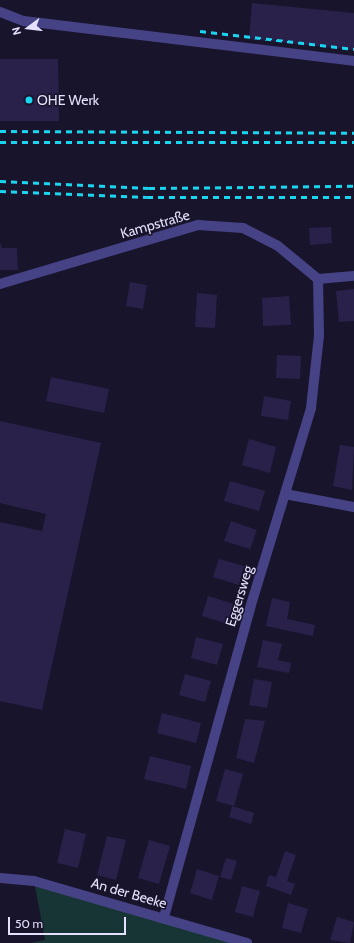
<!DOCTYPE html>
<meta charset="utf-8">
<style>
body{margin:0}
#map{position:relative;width:354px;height:943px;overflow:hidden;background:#18142b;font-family:Cabin,sans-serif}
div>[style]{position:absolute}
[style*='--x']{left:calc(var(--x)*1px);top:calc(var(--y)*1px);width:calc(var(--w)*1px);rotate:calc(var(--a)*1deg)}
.green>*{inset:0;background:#173534}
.building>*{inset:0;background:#2a214b}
.minor>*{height:10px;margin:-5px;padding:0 5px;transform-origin:5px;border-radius:5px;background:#464286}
.rail>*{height:3px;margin-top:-1.5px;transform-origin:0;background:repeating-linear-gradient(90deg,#1ad5ef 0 6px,transparent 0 11px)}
.dots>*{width:11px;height:11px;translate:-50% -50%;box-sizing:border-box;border:2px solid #18142b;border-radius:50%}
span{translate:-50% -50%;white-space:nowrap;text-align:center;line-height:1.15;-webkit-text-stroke:3px #18142b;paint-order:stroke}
.poi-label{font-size:14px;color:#e4e0fd}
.left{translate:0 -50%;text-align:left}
.street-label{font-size:14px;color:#e4e0fd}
.north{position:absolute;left:8px;top:8px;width:40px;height:40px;-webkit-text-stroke:3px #18142b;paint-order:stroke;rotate:255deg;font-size:11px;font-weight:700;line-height:16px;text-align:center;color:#e4e0fd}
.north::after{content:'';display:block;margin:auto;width:14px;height:18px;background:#e4e0fd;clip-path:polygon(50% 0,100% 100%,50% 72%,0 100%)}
.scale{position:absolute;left:8px;top:917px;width:118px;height:18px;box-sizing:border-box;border:2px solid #e4e0fd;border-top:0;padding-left:5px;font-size:12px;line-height:14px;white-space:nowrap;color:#e4e0fd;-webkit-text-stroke:3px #18142b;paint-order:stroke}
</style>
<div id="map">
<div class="green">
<div style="clip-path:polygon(34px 881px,247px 943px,30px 943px,45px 940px)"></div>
</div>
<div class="building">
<div style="clip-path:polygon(252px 3px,354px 13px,354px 50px,249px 39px)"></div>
<div style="clip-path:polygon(0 59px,58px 59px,59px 121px,0 121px)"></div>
<div style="clip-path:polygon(331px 227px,332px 243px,310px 245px,309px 228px)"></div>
<div style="clip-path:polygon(0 242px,2px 248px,17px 248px,18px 270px,0 270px)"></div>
<div style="clip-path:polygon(130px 282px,147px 285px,143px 309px,126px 306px)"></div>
<div style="clip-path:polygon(354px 289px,354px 321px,339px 322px,336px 291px)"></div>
<div style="clip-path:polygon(197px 293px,217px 295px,215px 328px,195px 327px)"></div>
<div style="clip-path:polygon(289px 296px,291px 325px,263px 326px,262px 298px)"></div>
<div style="clip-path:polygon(277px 355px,301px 356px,300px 379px,276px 378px)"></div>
<div style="clip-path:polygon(51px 377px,109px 389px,104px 413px,46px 401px)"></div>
<div style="clip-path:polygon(264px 396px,291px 401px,288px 420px,261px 416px)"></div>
<div style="clip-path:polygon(0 421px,101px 443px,42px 710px,0 701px,0 522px,42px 531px,46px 514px,0 503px)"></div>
<div style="clip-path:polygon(249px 439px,276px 447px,270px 473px,242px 465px)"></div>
<div style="clip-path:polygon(340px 445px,354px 447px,352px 490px,333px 486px)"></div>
<div style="clip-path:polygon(230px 481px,265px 491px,259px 511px,224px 501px)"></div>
<div style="clip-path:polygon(231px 521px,257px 530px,250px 549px,224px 541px)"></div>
<div style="clip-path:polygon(219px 559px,244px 566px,239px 585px,213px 577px)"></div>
<div style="clip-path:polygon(208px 596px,234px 604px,228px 624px,202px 616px)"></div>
<div style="clip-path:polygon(272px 598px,290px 602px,287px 619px,315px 625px,313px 636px,266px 626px)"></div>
<div style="clip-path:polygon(196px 637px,223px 644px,217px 665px,191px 658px)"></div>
<div style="clip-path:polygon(263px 640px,282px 644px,278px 660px,291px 663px,289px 673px,257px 667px)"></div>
<div style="clip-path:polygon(185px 674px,211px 681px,205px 702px,179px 695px)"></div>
<div style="clip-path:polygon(254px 679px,272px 682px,267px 708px,249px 705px)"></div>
<div style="clip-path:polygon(162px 713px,201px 723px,196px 743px,157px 733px)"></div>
<div style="clip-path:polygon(245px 719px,265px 721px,254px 763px,236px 758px)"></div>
<div style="clip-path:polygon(150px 756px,191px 766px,186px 789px,144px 779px)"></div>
<div style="clip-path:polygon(225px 769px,243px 774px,234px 806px,216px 801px)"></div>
<div style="clip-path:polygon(232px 806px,254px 813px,251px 824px,229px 817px)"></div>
<div style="clip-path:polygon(65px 829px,86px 834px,78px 868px,57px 863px)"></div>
<div style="clip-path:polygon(107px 836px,126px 840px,116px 880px,97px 875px)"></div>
<div style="clip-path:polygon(149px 840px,170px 846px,159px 884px,138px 878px)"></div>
<div style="clip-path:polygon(285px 851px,296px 855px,287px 881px,295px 884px,291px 895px,266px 886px,269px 875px,276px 877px)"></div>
<div style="clip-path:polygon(226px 858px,237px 861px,231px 880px,220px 877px)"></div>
<div style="clip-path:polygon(197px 869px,219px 876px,212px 900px,190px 893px)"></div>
<div style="clip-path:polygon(242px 886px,260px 891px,253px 917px,235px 912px)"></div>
<div style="clip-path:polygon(288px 903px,308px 909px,301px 933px,282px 928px)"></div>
<div style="clip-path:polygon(337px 917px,354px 922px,350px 943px,330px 940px)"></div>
</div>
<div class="minor">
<div style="--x:0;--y:12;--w:26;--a:21"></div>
<div style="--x:24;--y:21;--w:332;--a:6.9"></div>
<div style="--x:0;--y:284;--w:207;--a:-16.6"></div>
<div style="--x:198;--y:225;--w:45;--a:3.8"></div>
<div style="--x:243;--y:228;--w:39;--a:27"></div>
<div style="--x:278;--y:246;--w:52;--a:39.5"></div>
<div style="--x:318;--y:279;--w:36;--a:-5"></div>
<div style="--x:285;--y:494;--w:70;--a:10.7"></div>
<div style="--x:0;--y:878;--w:34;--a:5"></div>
<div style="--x:34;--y:881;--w:222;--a:16.2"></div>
<div style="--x:164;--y:917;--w:321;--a:-74.4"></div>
<div style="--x:250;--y:608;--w:209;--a:-73"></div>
<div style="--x:311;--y:408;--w:73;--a:-83.7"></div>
<div style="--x:319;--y:335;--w:56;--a:-91"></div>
</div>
<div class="rail">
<div style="--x:200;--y:31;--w:155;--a:6.7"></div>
<div style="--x:0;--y:131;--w:354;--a:0.3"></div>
<div style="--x:0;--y:142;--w:354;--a:0"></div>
<div style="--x:0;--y:181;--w:149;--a:2.7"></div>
<div style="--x:149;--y:188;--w:205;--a:-0.6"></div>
<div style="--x:0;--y:191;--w:147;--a:2.3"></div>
<div style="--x:147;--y:197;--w:207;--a:0"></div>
</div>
<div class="dots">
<div style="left:29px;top:100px;background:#1ad5ef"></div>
</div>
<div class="poi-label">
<span class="left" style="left:37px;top:100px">OHE Werk</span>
</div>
<div class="street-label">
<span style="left:155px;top:224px;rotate:-16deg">Kampstraße</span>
<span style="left:239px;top:596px;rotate:-73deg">Eggersweg</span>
<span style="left:129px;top:893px;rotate:16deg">An der Beeke</span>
</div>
<div class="north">N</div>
<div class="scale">50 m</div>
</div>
